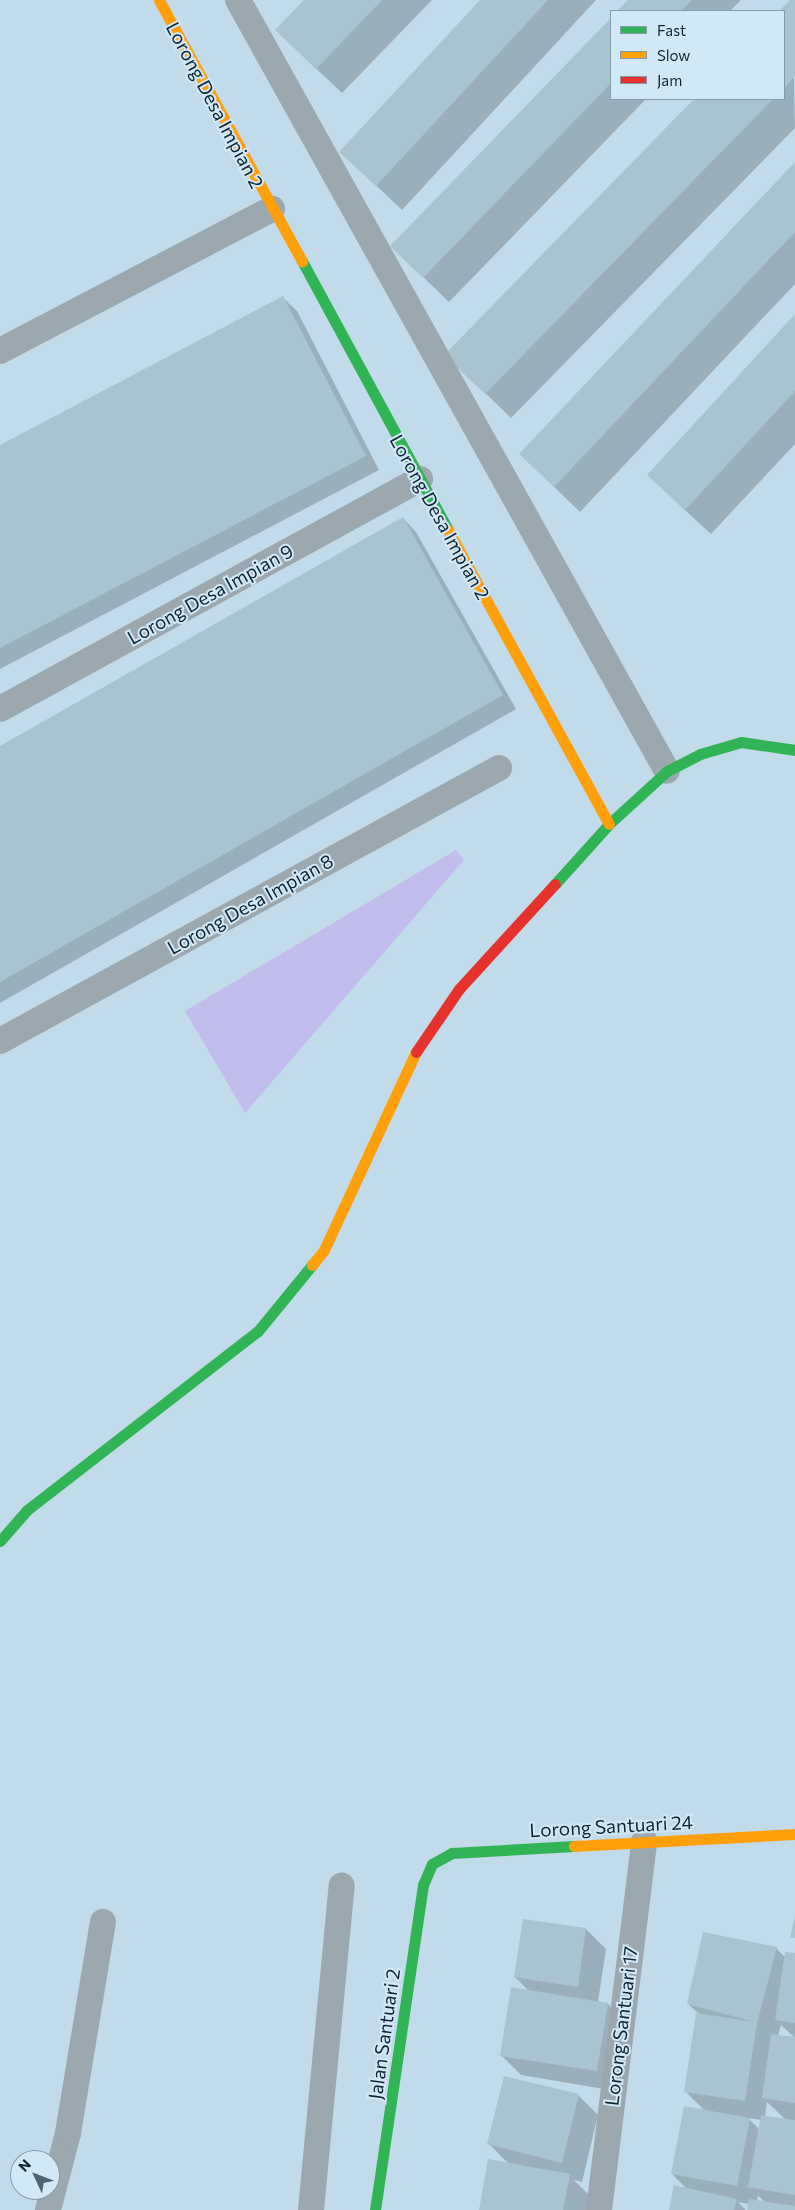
<!DOCTYPE html>
<style>
body{margin:0}
#map{position:relative;width:795px;height:2210px;overflow:hidden;background:#c2dbea;font-family:Commissioner,sans-serif}
div>[style]{position:absolute}
[style*='--x']{left:calc(var(--x)*1px);top:calc(var(--y)*1px);width:calc(var(--w)*1px);rotate:calc(var(--a)*1deg)}
.water>*{inset:0;background:#c1beee}
.shadow>*{inset:0;background:#0003}
.building>*{inset:0;background:#a9c4cf}
.street>*{height:26px;margin:-13px;padding:0 13px;transform-origin:13px;border-radius:13px;background:#9ca8af}
.fast>*{height:11px;margin:-5.5px;padding:0 5.5px;transform-origin:5.5px;border-radius:5.5px;background:#30b455}
.slow>*{height:11px;margin:-5.5px;padding:0 5.5px;transform-origin:5.5px;border-radius:5.5px;background:#ff9f0a}
.jam>*{height:11px;margin:-5.5px;padding:0 5.5px;transform-origin:5.5px;border-radius:5.5px;background:#e5322d}
span{translate:-50% -50%;white-space:nowrap;text-align:center;line-height:1.15;-webkit-text-stroke:4px #d2e8f7;paint-order:stroke}
.street-label{font-size:19px;color:#0f2734}
.legend{position:absolute;left:610px;top:10px;width:175px;height:90px;box-sizing:border-box;background:#d2e8f7;border:1px solid #849ba9;margin:0;padding:6px 9px;list-style:none;font-size:15px;color:#0f2734}
.legend li{display:flex;align-items:center;gap:10px;height:25px}
.legend b{width:25px;border:1px solid #849ba9}
.north{position:absolute;left:10px;top:2150px;width:50px;height:50px;box-sizing:border-box;background:#d2e8f7;border:1px solid #849ba9;border-radius:50%;rotate:313deg;font-size:14px;font-weight:700;line-height:20px;text-align:center;color:#0f2734}
.north::after{content:'';display:block;margin:auto;width:18px;height:22px;background:#4e6674;clip-path:polygon(50% 0,100% 100%,50% 72%,0 100%)}
</style>
<div id="map">
<div class="water">
<div style="clip-path:polygon(456px 850px,464px 860px,245px 1113px,185px 1011px)"></div>
</div>
<div class="shadow">
<div style="clip-path:polygon(306px 0,432px 0,342px 93px,302px 55px)"></div>
<div style="clip-path:polygon(481px 0,596px 0,402px 210px,341px 152px)"></div>
<div style="clip-path:polygon(630px 0,741px 0,730px 11px,619px 11px)"></div>
<div style="clip-path:polygon(792px 0,795px 128px,511px 418px,446px 355px,695px 99px,784px 99px,781px 11px)"></div>
<div style="clip-path:polygon(611px 19px,611px 99px,646px 99px,449px 302px,391px 246px)"></div>
<div style="clip-path:polygon(795px 164px,795px 284px,580px 512px,546px 479px)"></div>
<div style="clip-path:polygon(283px 298px,297px 311px,379px 470px,0 669px,0 446px)"></div>
<div style="clip-path:polygon(795px 316px,795px 444px,711px 534px,674px 500px)"></div>
<div style="clip-path:polygon(403px 518px,416px 532px,516px 709px,0 1003px,0 748px)"></div>
<div style="clip-path:polygon(586px 1929px,606px 1949px,598px 2002px,608px 2004px,628px 2024px,616px 2091px,521px 2075px,501px 2055px,530px 1992px,515px 1977px)"></div>
<div style="clip-path:polygon(evenodd,776px 1948px,785px 1957px,795px 1955px,795px 2210px,748px 2210px,749px 2204px,738px 2202px,746px 2210px,670px 2210px,688px 2190px,672px 2174px,705px 2111px,685px 2091px,698px 2013px,688px 2004px,776px 1948px,781px 2025px,795px 2038px,778px 2036px,781px 2025px,776px 1948px,767px 2102px,786px 2120px,765px 2117px,767px 2102px,776px 1948px,748px 2118px,761px 2120px,759px 2129px,748px 2118px,776px 1948px,758px 2196px,761px 2198px,765px 2203px,757px 2201px,758px 2196px)"></div>
<div style="clip-path:polygon(578px 2095px,598px 2115px,582px 2182px,574px 2180px,589px 2195px,586px 2210px,481px 2210px,509px 2164px,489px 2144px)"></div>
</div>
<div class="building">
<div style="clip-path:polygon(304px 0,382px 0,316px 69px,275px 30px)"></div>
<div style="clip-path:polygon(480px 0,548px 0,376px 186px,339px 152px)"></div>
<div style="clip-path:polygon(628px 0,692px 0,681px 11px,617px 11px)"></div>
<div style="clip-path:polygon(790px 0,795px 0,795px 76px,784px 88px,784px 11px,779px 11px)"></div>
<div style="clip-path:polygon(611px 18px,611px 83px,423px 278px,390px 246px)"></div>
<div style="clip-path:polygon(694px 99px,773px 99px,485px 394px,444px 355px)"></div>
<div style="clip-path:polygon(795px 162px,795px 232px,554px 487px,519px 454px)"></div>
<div style="clip-path:polygon(283px 296px,366px 456px,0 648px,0 445px)"></div>
<div style="clip-path:polygon(795px 314px,795px 391px,685px 510px,647px 475px)"></div>
<div style="clip-path:polygon(403px 517px,503px 695px,0 982px,0 746px)"></div>
<div style="clip-path:polygon(795px 1916px,795px 1938px,790px 1938px)"></div>
<div style="clip-path:polygon(523px 1919px,586px 1928px,578px 1987px,514px 1977px)"></div>
<div style="clip-path:polygon(703px 1932px,777px 1947px,757px 2023px,745px 2101px,684px 2092px,696px 2013px,755px 2022px,687px 2004px)"></div>
<div style="clip-path:polygon(785px 1952px,795px 1953px,795px 2023px,775px 2020px)"></div>
<div style="clip-path:polygon(511px 1987px,608px 2003px,597px 2071px,500px 2056px)"></div>
<div style="clip-path:polygon(771px 2034px,795px 2037px,795px 2103px,762px 2098px)"></div>
<div style="clip-path:polygon(504px 2076px,579px 2094px,562px 2163px,487px 2144px)"></div>
<div style="clip-path:polygon(684px 2106px,750px 2118px,737px 2186px,671px 2174px)"></div>
<div style="clip-path:polygon(761px 2115px,795px 2120px,795px 2195px,748px 2187px)"></div>
<div style="clip-path:polygon(488px 2159px,570px 2174px,563px 2210px,479px 2210px)"></div>
<div style="clip-path:polygon(674px 2185px,737px 2199px,734px 2210px,669px 2210px)"></div>
<div style="clip-path:polygon(749px 2199px,795px 2206px,795px 2210px,747px 2210px)"></div>
</div>
<div class="street">
<div style="--x:238;--y:0;--w:882;--a:60.91"></div>
<div style="--x:0;--y:351;--w:307;--a:-27.6"></div>
<div style="--x:0;--y:709;--w:479;--a:-28.7"></div>
<div style="--x:0;--y:1041;--w:569;--a:-28.68"></div>
<div style="--x:48;--y:2210;--w:80;--a:-75.4"></div>
<div style="--x:68;--y:2133;--w:214;--a:-80.6"></div>
<div style="--x:311;--y:2210;--w:326;--a:-84.6"></div>
<div style="--x:599;--y:2210;--w:372;--a:-83"></div>
</div>
<div class="fast">
<div style="--x:302;--y:261;--w:306;--a:61.5"></div>
<div style="--x:555;--y:884;--w:81;--a:-48"></div>
<div style="--x:609;--y:824;--w:79;--a:-42.4"></div>
<div style="--x:667;--y:771;--w:37;--a:-27"></div>
<div style="--x:700;--y:754;--w:43;--a:-16.3"></div>
<div style="--x:741;--y:742;--w:55;--a:8.4"></div>
<div style="--x:0;--y:1541;--w:41;--a:-48.9"></div>
<div style="--x:27;--y:1510;--w:292;--a:-37.8"></div>
<div style="--x:258;--y:1331;--w:85;--a:-50.7"></div>
<div style="--x:375;--y:2210;--w:329;--a:-81.6"></div>
<div style="--x:423;--y:1885;--w:23;--a:-67"></div>
<div style="--x:432;--y:1864;--w:23;--a:-29"></div>
<div style="--x:452;--y:1853;--w:122;--a:-3.3"></div>
</div>
<div class="slow">
<div style="--x:159;--y:0;--w:298;--a:61.3"></div>
<div style="--x:448;--y:530;--w:335;--a:61.3"></div>
<div style="--x:312;--y:1265;--w:19;--a:-51"></div>
<div style="--x:324;--y:1250;--w:218;--a:-65.1"></div>
<div style="--x:574;--y:1846;--w:221;--a:-3.1"></div>
</div>
<div class="jam">
<div style="--x:416;--y:1052;--w:76;--a:-55.7"></div>
<div style="--x:459;--y:989;--w:142;--a:-47.6"></div>
</div>
<div class="street-label">
<span style="left:215px;top:105px;rotate:62deg">Lorong Desa Impian 2</span>
<span style="left:440px;top:517px;rotate:61deg">Lorong Desa Impian 2</span>
<span style="left:210px;top:594px;rotate:-29deg">Lorong Desa Impian 9</span>
<span style="left:250px;top:904px;rotate:-29deg">Lorong Desa Impian 8</span>
<span style="left:611px;top:1826px;rotate:-3deg">Lorong Santuari 24</span>
<span style="left:621px;top:2026px;rotate:-83deg">Lorong Santuari 17</span>
<span style="left:384px;top:2034px;rotate:-82deg">Jalan Santuari 2</span>
</div>
<ul class="legend">
<li><b style="height:6px;background:#30b455"></b>Fast</li>
<li><b style="height:6px;background:#ff9f0a"></b>Slow</li>
<li><b style="height:6px;background:#e5322d"></b>Jam</li>
</ul>
<div class="north">N</div>
</div>
